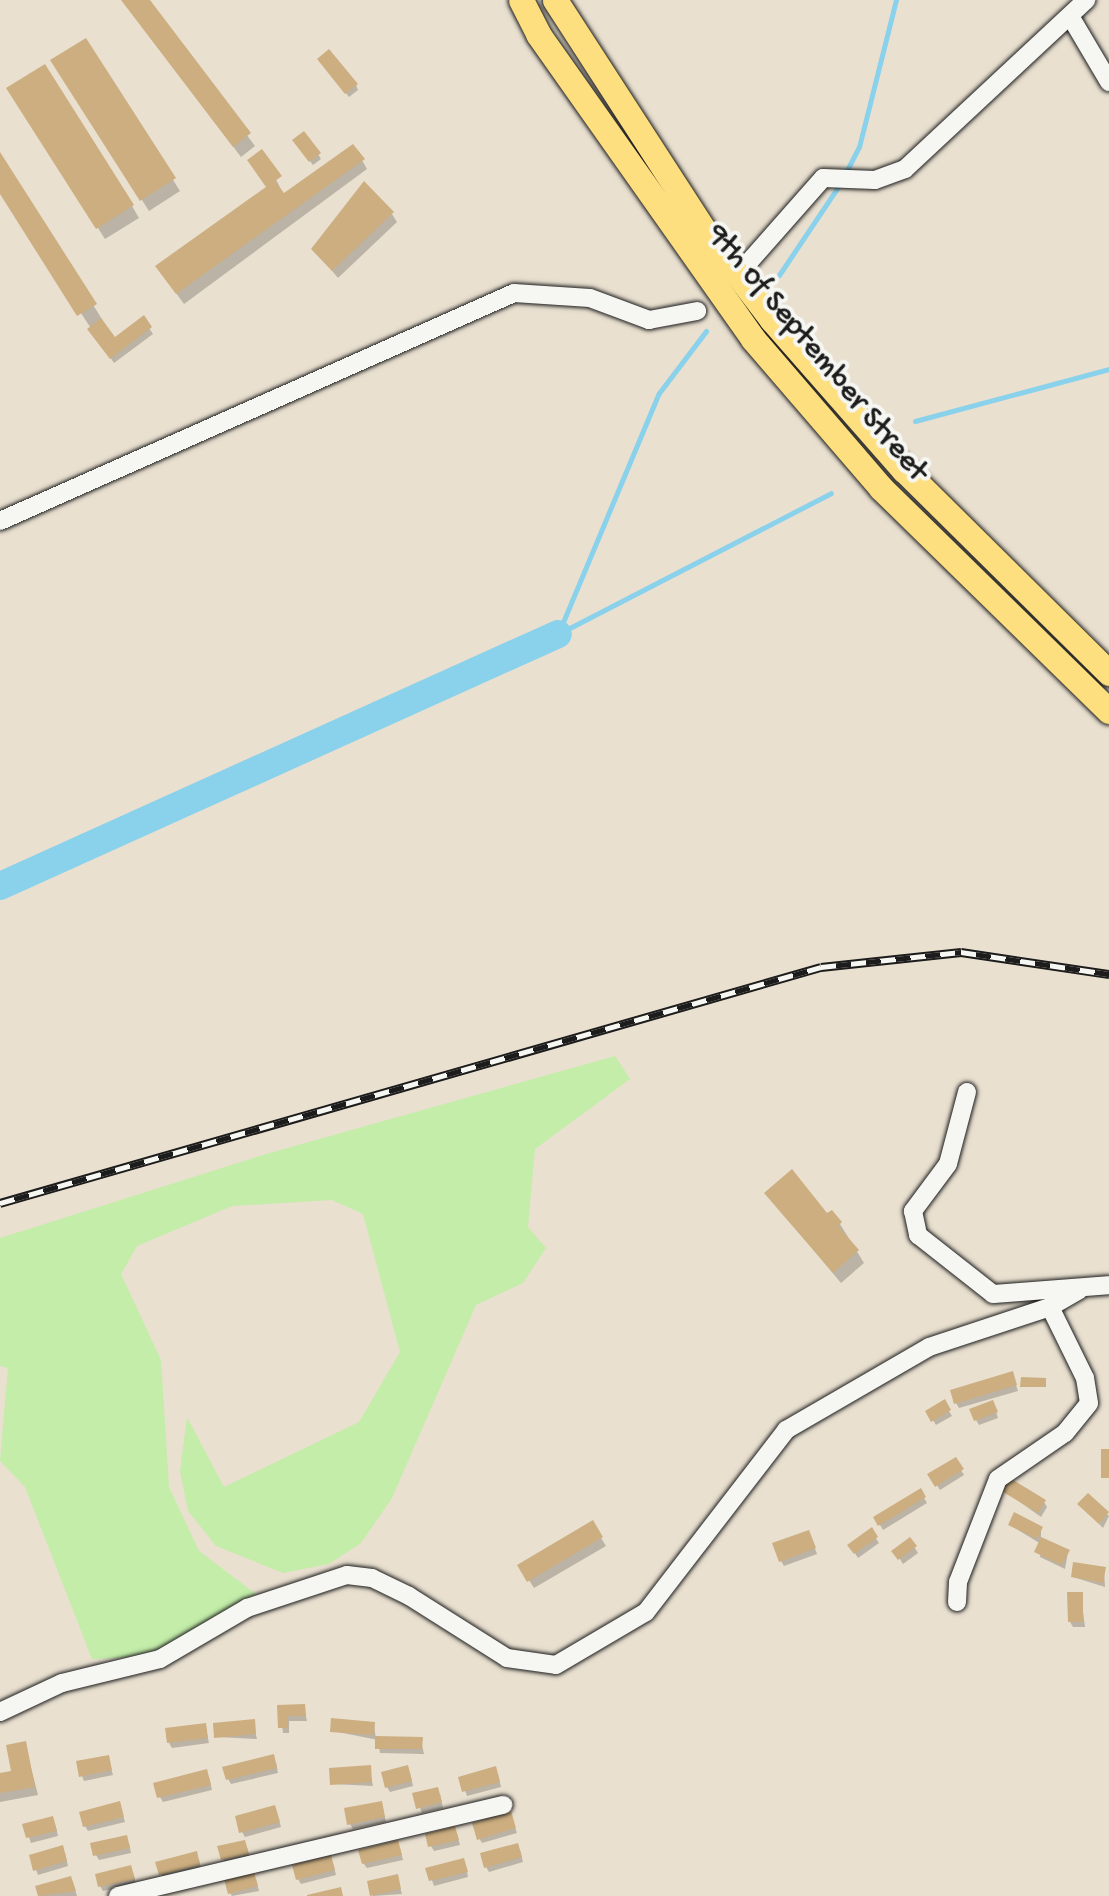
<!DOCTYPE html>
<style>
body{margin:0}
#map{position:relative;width:1109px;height:1896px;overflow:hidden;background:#e9e0d0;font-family:"Gochi Hand",sans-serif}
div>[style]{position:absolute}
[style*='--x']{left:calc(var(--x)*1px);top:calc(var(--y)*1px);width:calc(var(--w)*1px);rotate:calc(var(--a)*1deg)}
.green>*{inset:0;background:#c3eda9}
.shadow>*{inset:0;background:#0003}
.stream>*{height:5px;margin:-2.5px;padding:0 2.5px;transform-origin:2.5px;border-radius:2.5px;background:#8ad1ec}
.river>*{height:28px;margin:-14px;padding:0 14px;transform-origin:14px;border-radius:14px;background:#8ad1ec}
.building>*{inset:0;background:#ccae80}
.roads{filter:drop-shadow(0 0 2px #1c1c1c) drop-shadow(0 0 2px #1c1c1c)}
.minor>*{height:18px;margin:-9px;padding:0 9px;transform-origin:9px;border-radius:9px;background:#f6f6f2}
.highway>*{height:25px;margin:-12.5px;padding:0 12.5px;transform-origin:12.5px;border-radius:12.5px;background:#fedf80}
.rail>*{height:9px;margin-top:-4.5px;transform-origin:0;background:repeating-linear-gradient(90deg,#f6f6f2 0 15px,#1c1c1c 0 30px);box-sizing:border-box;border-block:2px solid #1c1c1c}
span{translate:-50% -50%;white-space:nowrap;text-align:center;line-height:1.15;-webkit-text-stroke:8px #f6f6f2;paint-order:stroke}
.street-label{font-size:32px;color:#1c1c1c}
</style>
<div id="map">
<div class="green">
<div style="clip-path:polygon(615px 1056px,630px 1079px,535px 1149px,528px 1227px,546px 1248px,523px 1283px,476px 1305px,392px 1498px,361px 1543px,329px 1564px,283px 1573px,216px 1546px,188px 1511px,180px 1471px,187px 1417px,224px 1487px,359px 1422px,400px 1352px,363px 1214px,332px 1200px,232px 1206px,137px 1246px,121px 1274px,161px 1360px,169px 1487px,199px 1551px,256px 1594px,148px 1657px,92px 1659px,25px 1487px,0 1461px,8px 1368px,0 1366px,0 1238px,266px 1154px)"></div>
</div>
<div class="shadow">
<div style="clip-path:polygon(122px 0,147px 0,255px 146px,241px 157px)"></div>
<div style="clip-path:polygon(86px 41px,180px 191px,149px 211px,60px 73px)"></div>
<div style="clip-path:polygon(323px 64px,356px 85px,358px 90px,349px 97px)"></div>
<div style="clip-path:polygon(16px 100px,132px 206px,139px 218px,105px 239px)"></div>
<div style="clip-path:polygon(298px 145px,318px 154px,321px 159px,313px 165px)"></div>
<div style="clip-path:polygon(262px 152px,289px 205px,362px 160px,367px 169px,184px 304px,165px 278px,269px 188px)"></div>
<div style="clip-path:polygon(0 156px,115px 340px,143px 319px,153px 334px,114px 363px,0 191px)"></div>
<div style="clip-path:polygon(392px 214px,397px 222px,338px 278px,314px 249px)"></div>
<div style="clip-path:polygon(767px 1194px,840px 1224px,864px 1263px,841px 1283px)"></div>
<div style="clip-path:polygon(1014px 1379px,1018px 1391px,959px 1408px,956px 1403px)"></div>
<div style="clip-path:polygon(944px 1403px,952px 1416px,936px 1425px,928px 1412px)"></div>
<div style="clip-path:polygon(995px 1408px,998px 1418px,979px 1425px,976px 1420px)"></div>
<div style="clip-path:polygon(955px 1460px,964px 1475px,940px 1490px,931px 1475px)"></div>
<div style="clip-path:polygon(1003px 1490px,1044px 1502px,1047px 1507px,1041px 1517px)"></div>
<div style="clip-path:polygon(920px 1491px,927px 1503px,883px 1530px,876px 1518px)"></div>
<div style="clip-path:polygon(1088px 1496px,1109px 1516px,1103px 1528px,1080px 1505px)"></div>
<div style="clip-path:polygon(592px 1523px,606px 1546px,534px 1588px,520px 1566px)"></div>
<div style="clip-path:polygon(1010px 1525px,1041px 1529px,1041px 1540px,1068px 1552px,1065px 1569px,1040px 1557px,1041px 1544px)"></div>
<div style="clip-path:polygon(871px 1531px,879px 1543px,858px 1558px,850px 1545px)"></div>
<div style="clip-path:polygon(811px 1538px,817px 1554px,784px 1566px,781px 1561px)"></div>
<div style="clip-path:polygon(910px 1540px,918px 1553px,903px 1564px,895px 1551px)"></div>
<div style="clip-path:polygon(1104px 1570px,1105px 1587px,1073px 1577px)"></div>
<div style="clip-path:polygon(1081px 1595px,1085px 1627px,1073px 1627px,1070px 1622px)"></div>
<div style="clip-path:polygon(280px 1707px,304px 1707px,307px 1721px,289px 1721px,289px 1733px,283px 1733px)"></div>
<div style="clip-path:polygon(253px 1722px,257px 1739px,217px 1737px)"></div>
<div style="clip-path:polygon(205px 1725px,209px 1743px,172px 1748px,169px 1743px)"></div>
<div style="clip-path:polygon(374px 1725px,376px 1739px,421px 1740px,424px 1754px,380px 1753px,378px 1740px,333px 1731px)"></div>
<div style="clip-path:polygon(25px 1744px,38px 1795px,0 1802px,0 1776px,14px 1773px)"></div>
<div style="clip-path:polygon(108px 1758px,113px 1775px,84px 1781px,82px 1776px)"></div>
<div style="clip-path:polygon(276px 1762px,278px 1773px,231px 1784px,228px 1779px)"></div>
<div style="clip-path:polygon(369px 1768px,373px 1786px,332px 1784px)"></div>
<div style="clip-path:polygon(410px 1773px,413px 1786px,390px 1792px,387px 1787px)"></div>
<div style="clip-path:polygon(498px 1774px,501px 1787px,467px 1796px,461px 1779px)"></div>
<div style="clip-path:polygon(209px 1777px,212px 1790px,163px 1802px,160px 1797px,156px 1784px)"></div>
<div style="clip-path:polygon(440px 1794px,443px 1808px,422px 1813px,415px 1795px)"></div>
<div style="clip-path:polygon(121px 1809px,125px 1822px,88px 1831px,85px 1826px)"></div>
<div style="clip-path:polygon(383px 1809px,386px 1822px,353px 1829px,350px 1824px)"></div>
<div style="clip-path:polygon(277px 1813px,281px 1827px,245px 1837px,242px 1832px)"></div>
<div style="clip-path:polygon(512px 1819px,517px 1833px,482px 1843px,479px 1838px)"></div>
<div style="clip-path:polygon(55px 1824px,58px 1836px,31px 1843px,25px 1826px)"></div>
<div style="clip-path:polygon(457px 1834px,460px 1845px,434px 1851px,431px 1846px)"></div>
<div style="clip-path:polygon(129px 1843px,131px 1853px,99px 1860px,96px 1855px)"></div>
<div style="clip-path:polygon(247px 1848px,250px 1859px,226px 1864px,223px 1859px)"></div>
<div style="clip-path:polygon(400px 1848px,403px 1860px,367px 1868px,364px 1864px,361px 1852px)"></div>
<div style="clip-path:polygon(520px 1850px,523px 1862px,489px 1872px,486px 1867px)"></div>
<div style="clip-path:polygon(65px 1853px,68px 1866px,38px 1875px,36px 1870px)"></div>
<div style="clip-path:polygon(199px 1859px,201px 1870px,164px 1879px,161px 1874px)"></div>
<div style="clip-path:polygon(333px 1863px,336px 1875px,301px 1884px,298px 1879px)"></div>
<div style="clip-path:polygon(466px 1866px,468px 1877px,434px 1886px,428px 1869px)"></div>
<div style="clip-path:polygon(133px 1873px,136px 1884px,103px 1891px,100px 1886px)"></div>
<div style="clip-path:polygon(397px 1877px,402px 1894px,373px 1896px,370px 1883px)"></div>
<div style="clip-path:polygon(256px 1879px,259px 1891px,232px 1896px,230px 1893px)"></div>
<div style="clip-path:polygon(73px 1884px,77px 1896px,40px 1896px,38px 1888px)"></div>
</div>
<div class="stream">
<div style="--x:845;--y:174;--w:30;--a:-63"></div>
<div style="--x:859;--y:147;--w:152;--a:-75.9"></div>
<div style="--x:779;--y:275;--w:110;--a:-56.2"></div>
<div style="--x:915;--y:421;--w:201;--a:-15"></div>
<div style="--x:558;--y:634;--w:261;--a:-67.3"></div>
<div style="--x:659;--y:393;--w:78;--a:-52.8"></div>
<div style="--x:558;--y:634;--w:307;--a:-27.3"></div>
</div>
<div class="river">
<div style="--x:0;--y:886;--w:612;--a:-24.3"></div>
</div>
<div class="building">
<div style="clip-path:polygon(121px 0,150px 0,251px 133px,233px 147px)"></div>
<div style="clip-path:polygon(86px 38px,176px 178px,140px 201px,50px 60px)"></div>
<div style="clip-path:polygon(329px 49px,358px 84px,345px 94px,317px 59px)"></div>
<div style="clip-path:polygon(45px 64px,134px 205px,96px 229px,6px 88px)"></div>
<div style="clip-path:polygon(304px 131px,321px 153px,309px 162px,292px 140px)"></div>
<div style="clip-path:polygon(353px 144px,365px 159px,176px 294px,155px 266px,266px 187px,247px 160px,262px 149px,282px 176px,275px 181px,284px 193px)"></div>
<div style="clip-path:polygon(0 152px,97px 304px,77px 316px,0 194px)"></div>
<div style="clip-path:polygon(364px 181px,394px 212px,332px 271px,311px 249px)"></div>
<div style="clip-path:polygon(144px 315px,152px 327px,110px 359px,87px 329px,101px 318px,115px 337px)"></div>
<div style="clip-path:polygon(792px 1169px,827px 1213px,832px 1210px,842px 1222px,838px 1226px,859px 1250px,833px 1273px,764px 1193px)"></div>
<div style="clip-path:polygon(1013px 1371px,1017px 1385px,954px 1404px,950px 1390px)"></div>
<div style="clip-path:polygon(1021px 1377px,1046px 1378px,1046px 1387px,1020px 1387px)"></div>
<div style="clip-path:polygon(945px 1399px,951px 1410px,931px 1422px,925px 1411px)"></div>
<div style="clip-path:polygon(993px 1400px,998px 1412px,974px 1421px,969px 1409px)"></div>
<div style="clip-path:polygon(1101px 1449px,1109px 1449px,1109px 1478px,1101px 1478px)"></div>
<div style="clip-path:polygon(956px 1457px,964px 1469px,935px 1487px,927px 1474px)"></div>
<div style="clip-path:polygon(1008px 1477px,1046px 1500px,1038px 1513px,1000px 1490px)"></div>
<div style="clip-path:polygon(921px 1488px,926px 1497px,878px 1526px,873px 1517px)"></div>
<div style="clip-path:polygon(1088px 1493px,1109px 1512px,1099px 1524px,1077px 1504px)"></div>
<div style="clip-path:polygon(1014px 1512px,1043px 1527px,1037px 1539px,1008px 1525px)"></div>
<div style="clip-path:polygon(593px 1520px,603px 1537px,527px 1582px,517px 1565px)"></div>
<div style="clip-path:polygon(872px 1527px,878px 1537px,854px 1554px,847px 1545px)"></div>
<div style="clip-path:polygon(809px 1530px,816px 1548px,779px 1562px,772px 1543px)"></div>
<div style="clip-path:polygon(910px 1537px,917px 1546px,898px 1560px,891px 1551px)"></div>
<div style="clip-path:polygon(1041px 1537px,1070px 1550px,1062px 1565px,1034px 1552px)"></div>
<div style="clip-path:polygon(1073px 1562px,1106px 1567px,1103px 1583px,1071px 1577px)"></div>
<div style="clip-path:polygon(1067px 1592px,1083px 1592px,1083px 1622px,1068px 1622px)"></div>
<div style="clip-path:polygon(305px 1704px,306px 1716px,288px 1716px,288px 1728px,278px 1728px,277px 1705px)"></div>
<div style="clip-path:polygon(331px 1718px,375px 1722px,374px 1735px,330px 1732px)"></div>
<div style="clip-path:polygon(255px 1719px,256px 1734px,214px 1738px,213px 1723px)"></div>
<div style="clip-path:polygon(206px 1723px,208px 1738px,167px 1743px,165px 1728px)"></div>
<div style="clip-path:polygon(375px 1736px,423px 1737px,422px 1749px,375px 1749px)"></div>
<div style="clip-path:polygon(26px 1741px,35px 1787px,0 1793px,0 1773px,11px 1771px,6px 1745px)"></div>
<div style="clip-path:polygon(274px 1754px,277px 1768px,226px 1780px,222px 1767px)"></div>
<div style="clip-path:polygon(109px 1755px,112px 1770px,79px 1777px,76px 1761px)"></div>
<div style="clip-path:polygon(371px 1765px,372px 1782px,330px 1785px,329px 1768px)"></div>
<div style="clip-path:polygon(408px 1765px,412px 1781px,385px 1788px,381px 1772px)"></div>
<div style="clip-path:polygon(496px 1766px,500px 1782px,462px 1792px,458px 1777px)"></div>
<div style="clip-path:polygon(207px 1769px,211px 1785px,157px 1798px,153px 1783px)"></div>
<div style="clip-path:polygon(438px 1787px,442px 1802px,416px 1809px,412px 1793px)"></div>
<div style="clip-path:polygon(120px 1801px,124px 1817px,83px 1827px,79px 1812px)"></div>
<div style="clip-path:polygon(382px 1801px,385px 1817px,347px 1825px,344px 1808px)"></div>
<div style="clip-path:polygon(275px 1805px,280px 1822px,239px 1833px,235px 1816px)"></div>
<div style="clip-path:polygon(511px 1811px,516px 1828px,477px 1840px,472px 1823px)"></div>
<div style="clip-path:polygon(53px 1816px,57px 1831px,26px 1838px,22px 1824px)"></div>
<div style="clip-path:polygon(455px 1826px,459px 1840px,428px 1847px,425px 1834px)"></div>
<div style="clip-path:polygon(127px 1835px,130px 1848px,93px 1856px,90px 1843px)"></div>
<div style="clip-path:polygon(245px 1840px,249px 1854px,221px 1860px,217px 1846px)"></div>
<div style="clip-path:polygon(398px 1840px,402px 1855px,362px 1864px,358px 1850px)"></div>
<div style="clip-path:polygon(518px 1843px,522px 1857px,484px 1868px,480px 1853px)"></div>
<div style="clip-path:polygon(63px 1845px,67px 1861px,33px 1871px,29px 1855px)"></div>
<div style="clip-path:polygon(197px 1851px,200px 1865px,159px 1875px,155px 1862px)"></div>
<div style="clip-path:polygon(331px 1855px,335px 1870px,296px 1880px,292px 1865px)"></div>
<div style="clip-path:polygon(464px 1858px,468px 1872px,429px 1881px,425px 1868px)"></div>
<div style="clip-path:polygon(131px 1865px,135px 1879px,98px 1887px,95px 1874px)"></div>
<div style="clip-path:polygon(254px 1872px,258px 1886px,228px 1894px,224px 1879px)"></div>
<div style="clip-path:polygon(398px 1874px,401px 1889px,370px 1896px,367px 1881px)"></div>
<div style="clip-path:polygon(71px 1876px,76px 1891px,38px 1896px,35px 1886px)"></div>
<div style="clip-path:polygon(341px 1887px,343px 1896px,307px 1896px,307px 1895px)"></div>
</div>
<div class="roads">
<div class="minor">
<div style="--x:1070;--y:16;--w:77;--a:59.4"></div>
<div style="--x:749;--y:262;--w:112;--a:-48.6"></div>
<div style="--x:823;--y:178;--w:52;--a:2.2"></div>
<div style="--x:875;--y:180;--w:32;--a:-20"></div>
<div style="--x:905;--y:169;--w:248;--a:-43"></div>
<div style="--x:0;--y:521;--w:562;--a:-23.92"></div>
<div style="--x:514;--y:293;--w:76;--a:3.8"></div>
<div style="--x:590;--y:298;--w:63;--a:20.4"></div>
<div style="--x:649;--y:320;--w:49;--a:-10.6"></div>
<div style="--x:967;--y:1092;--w:74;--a:104.8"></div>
<div style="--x:948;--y:1164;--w:59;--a:126.7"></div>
<div style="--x:913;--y:1211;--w:25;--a:78"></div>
<div style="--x:918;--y:1235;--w:95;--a:38.2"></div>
<div style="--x:993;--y:1294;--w:116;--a:-4.4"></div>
<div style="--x:957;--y:1602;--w:20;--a:-87"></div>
<div style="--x:958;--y:1582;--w:110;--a:-68.8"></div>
<div style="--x:998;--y:1479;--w:81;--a:-34.5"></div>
<div style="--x:1065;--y:1433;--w:38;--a:-51"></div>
<div style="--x:1089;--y:1403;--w:25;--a:-99"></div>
<div style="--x:1085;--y:1378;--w:79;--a:-116.2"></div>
<div style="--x:0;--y:1712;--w:68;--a:-25.1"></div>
<div style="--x:62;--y:1683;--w:101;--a:-13.8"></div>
<div style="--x:160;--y:1659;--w:101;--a:-30.4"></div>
<div style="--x:247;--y:1608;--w:105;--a:-18.3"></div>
<div style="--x:347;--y:1575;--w:25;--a:7"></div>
<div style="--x:372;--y:1578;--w:41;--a:25.9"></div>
<div style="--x:409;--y:1596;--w:116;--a:32.3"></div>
<div style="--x:507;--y:1658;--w:49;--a:8.1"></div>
<div style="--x:556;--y:1665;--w:104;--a:-30.5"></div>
<div style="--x:646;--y:1612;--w:230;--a:-52.4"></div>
<div style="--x:786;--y:1430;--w:165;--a:-30.1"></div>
<div style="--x:929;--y:1347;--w:127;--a:-18.3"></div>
<div style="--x:1050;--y:1307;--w:34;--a:-30"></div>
<div style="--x:118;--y:1896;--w:396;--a:-13.3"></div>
</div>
<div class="highway">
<div style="--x:521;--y:0;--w:38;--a:63"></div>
<div style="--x:538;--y:34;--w:373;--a:54.8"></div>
<div style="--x:753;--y:339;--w:196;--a:49.3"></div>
<div style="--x:881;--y:488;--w:319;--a:44.4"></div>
<div style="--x:555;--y:0;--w:278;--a:57.1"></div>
<div style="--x:706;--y:233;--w:109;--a:52.8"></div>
<div style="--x:772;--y:320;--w:200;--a:48.7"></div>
<div style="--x:904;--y:470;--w:289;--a:44.7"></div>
</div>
</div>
<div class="rail">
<div style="--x:0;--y:1203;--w:854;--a:-16.04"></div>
<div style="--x:821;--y:967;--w:141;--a:-6.1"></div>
<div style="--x:961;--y:952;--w:150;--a:8.5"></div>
</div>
<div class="street-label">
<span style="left:816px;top:354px;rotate:50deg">9th of September Street</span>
</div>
</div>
